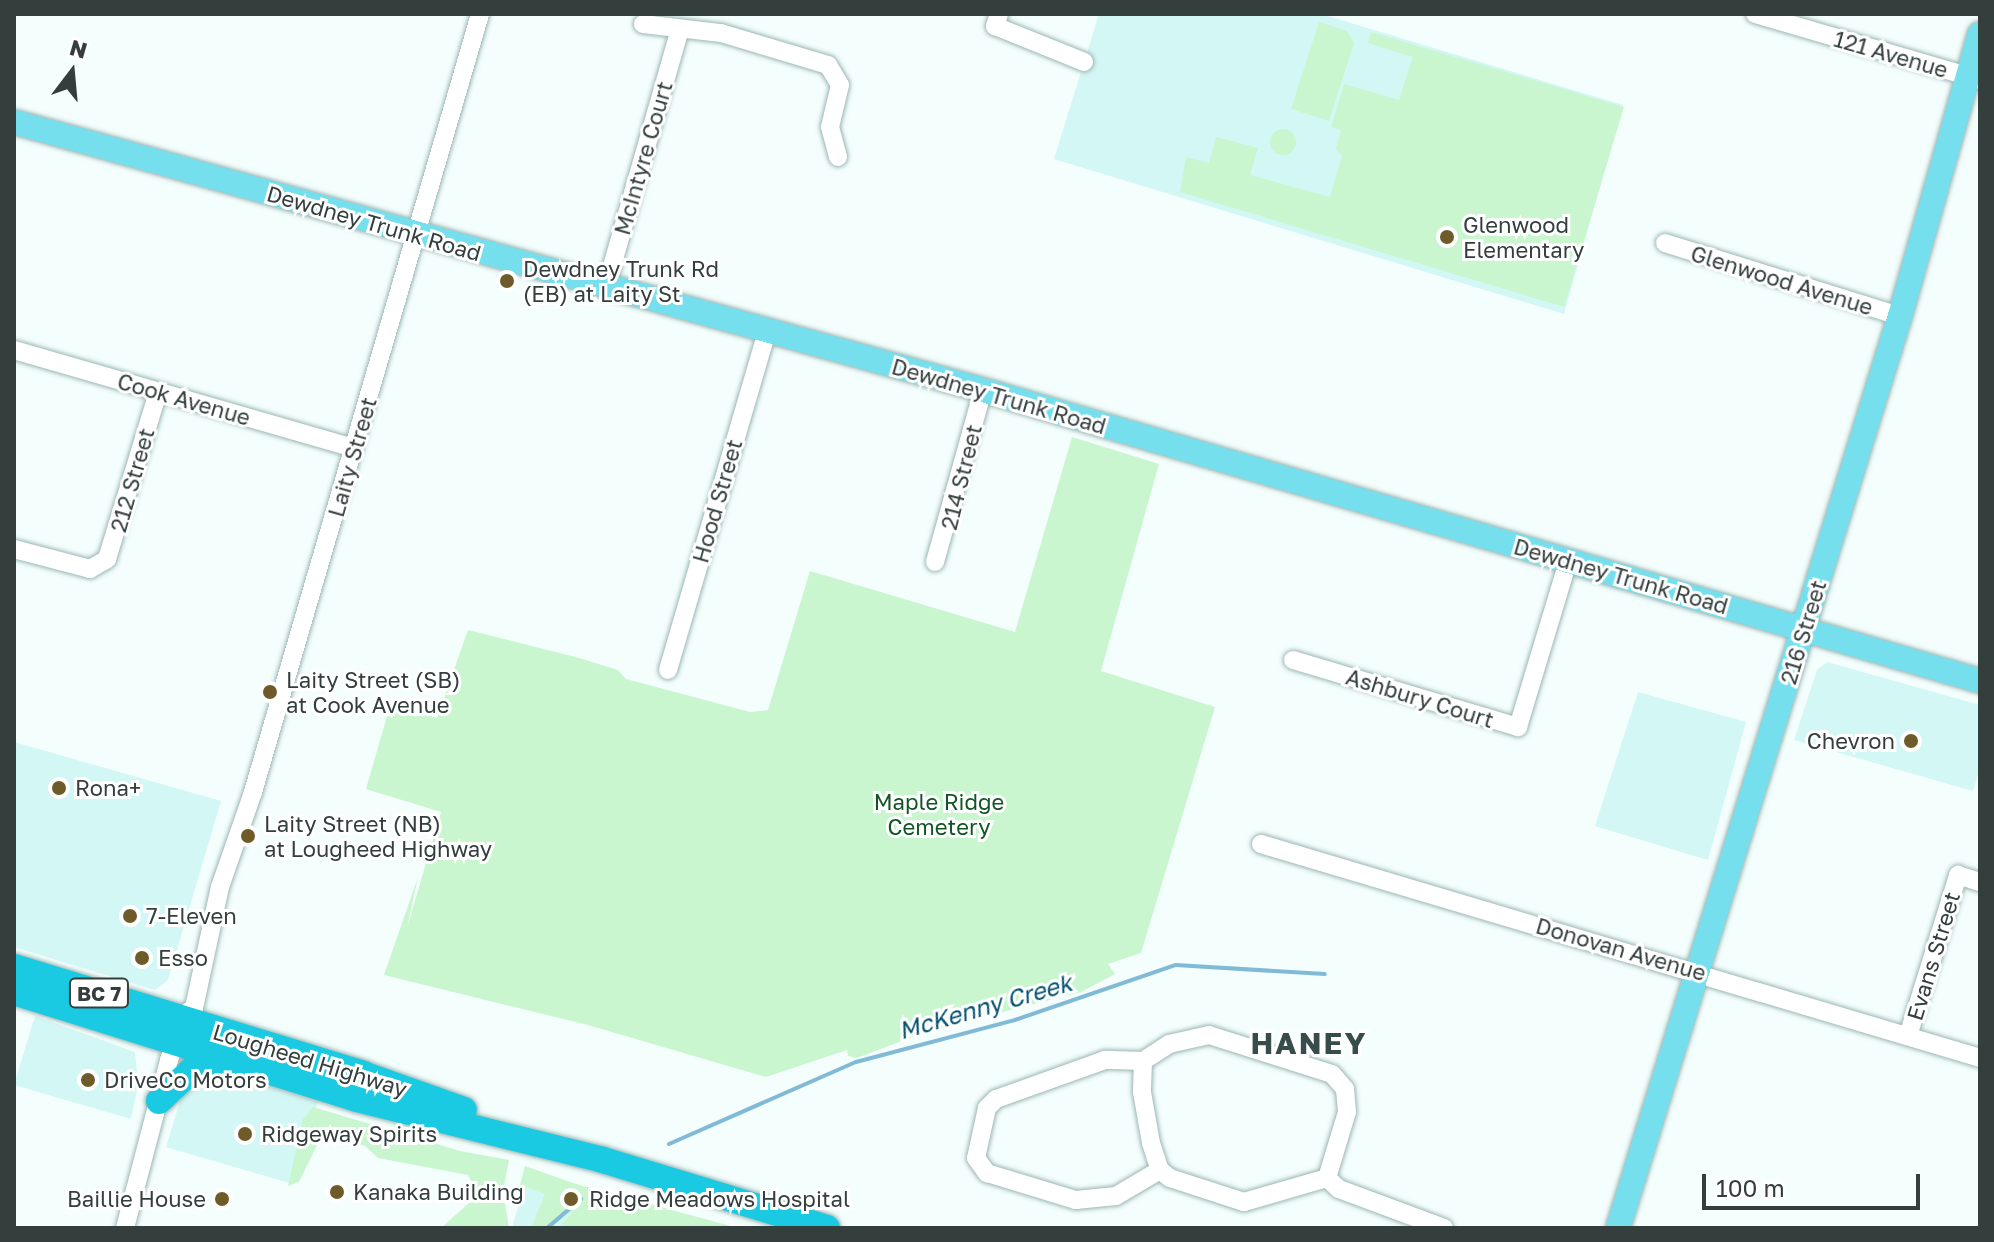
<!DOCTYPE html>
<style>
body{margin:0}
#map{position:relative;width:1994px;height:1242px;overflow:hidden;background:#f3fefd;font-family:"Golos Text",sans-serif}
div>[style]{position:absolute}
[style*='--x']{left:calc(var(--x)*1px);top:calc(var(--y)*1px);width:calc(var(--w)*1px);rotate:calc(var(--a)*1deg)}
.built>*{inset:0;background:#d3f7f4}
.green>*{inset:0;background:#c9f5cf}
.round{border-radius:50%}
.stream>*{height:4px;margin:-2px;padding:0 2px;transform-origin:2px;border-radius:2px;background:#81bad7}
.roads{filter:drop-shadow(0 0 2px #9cb6b3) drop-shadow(0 0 2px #9cb6b3)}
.minor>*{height:18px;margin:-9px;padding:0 9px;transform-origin:9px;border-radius:9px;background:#fff}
.major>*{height:24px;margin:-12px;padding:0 12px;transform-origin:12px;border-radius:12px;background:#75dfee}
.highway>*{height:26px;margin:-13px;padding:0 13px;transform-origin:13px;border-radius:13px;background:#19cae2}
.dots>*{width:22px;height:22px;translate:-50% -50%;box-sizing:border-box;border:4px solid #fff;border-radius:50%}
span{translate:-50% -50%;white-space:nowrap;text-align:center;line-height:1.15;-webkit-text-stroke:6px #fff;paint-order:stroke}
.shield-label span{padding:2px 6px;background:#fff;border:2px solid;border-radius:6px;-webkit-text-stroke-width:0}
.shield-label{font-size:20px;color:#333e3d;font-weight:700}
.street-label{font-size:22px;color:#333e3d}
.poi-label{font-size:22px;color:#333e3d}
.left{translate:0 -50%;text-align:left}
.right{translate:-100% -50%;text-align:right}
.park-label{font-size:22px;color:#115525}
.water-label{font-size:24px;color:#045370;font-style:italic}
.district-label{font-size:30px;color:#374d4b;font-weight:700;letter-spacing:2px}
.frame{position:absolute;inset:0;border:16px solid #333e3d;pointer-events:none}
.north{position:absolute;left:32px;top:32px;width:80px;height:80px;-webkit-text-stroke:6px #fff;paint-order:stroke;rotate:16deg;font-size:22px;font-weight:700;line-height:32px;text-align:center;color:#333e3d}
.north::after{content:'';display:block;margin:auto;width:28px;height:36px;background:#333e3d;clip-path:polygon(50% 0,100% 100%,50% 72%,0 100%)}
.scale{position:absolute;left:1702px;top:1174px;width:218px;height:36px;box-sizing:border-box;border:4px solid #333e3d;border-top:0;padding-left:10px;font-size:24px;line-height:28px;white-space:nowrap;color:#333e3d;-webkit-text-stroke:6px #fff;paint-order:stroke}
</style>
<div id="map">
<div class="built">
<div style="clip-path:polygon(1099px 14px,1321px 14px,1623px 105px,1564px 314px,1054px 159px)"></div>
<div style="clip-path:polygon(1827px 662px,1980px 705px,1980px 768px,1973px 791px,1794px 740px,1817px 670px)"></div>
<div style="clip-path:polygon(1638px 692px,1746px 722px,1708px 860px,1595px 826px)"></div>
<div style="clip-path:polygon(14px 742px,221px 801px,168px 980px,155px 990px,14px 947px)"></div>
<div style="clip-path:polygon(35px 1016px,135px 1052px,138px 1085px,131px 1119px,14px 1085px)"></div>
<div style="clip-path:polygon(226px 1073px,318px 1102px,293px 1184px,166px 1147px,182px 1095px,192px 1082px)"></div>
<div style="clip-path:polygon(528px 1171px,714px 1228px,512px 1228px)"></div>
</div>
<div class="green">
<div style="clip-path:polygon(1319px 22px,1347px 31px,1354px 43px,1329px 121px,1291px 109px)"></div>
<div style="clip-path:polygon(1371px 32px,1624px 107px,1564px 307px,1180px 192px,1186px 157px,1209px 163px,1216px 137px,1258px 148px,1250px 175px,1330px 197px,1342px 156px,1336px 149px,1341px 130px,1331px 127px,1344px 84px,1399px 100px,1413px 57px,1368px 43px)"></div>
<div class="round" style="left:1270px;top:129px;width:26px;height:26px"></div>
<div style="clip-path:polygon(1072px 437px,1159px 464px,1101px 671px,1215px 707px,1141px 953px,1108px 964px,1115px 974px,1081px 992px,925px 1032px,857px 1058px,848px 1056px,847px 1050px,766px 1077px,588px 1025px,384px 975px,418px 877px,407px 928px,441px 812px,366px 789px,390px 706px,437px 718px,468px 630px,579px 658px,618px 670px,626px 679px,750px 712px,768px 710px,810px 571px,1015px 632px)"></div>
<div style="clip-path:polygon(313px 1107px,460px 1151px,509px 1160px,503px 1191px,509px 1228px,441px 1228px,470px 1202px,475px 1189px,468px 1175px,378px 1158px,365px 1146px,331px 1133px,323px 1133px,299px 1182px,288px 1186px,303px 1119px)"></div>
<div style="clip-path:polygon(525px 1166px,576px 1184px,738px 1228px,558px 1228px,578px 1206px,551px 1228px,531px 1228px,545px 1194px,520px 1185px)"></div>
</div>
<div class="stream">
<div style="--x:669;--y:1144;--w:204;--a:-23.7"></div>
<div style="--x:856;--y:1062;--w:164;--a:-14.8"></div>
<div style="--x:1015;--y:1020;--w:170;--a:-18.9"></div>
<div style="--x:1176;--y:965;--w:149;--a:3.5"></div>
<div style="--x:547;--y:1228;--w:45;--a:-40.5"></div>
</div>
<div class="roads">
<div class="minor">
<div style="--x:999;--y:14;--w:13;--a:108"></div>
<div style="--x:995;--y:26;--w:96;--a:22"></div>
<div style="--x:1755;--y:14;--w:234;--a:16.3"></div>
<div style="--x:643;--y:24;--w:79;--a:6.6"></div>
<div style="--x:721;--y:33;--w:112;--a:16.7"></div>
<div style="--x:828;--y:65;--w:23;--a:59"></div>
<div style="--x:840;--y:85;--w:43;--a:103.4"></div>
<div style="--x:830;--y:127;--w:31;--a:75"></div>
<div style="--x:1665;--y:243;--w:246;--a:17.3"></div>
<div style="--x:606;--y:287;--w:268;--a:-74"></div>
<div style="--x:14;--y:350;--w:354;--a:16.1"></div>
<div style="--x:14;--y:549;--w:79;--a:14.7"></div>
<div style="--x:90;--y:569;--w:20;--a:-30"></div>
<div style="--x:107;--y:559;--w:175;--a:-73"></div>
<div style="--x:935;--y:562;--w:179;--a:-74.4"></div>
<div style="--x:1293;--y:660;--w:235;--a:16.6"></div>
<div style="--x:1518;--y:727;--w:173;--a:-73.2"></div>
<div style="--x:668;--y:670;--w:353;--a:-73.7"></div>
<div style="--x:1261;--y:844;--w:750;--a:16.57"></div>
<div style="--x:1908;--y:1036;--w:169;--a:-72.7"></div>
<div style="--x:1958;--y:875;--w:23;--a:18"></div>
<div style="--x:1143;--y:1061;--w:38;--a:-178"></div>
<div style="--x:1105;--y:1060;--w:116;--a:160.3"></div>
<div style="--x:996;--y:1099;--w:13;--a:135"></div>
<div style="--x:987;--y:1108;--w:51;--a:102.4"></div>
<div style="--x:976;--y:1158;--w:19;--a:54"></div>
<div style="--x:987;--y:1173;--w:93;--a:16.9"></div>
<div style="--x:1076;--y:1200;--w:40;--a:-5.7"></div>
<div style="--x:1116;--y:1196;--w:51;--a:-30.6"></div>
<div style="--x:1143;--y:1061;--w:31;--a:92"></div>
<div style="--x:1142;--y:1092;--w:52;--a:80"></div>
<div style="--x:1151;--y:1143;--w:28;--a:72"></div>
<div style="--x:1160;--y:1170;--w:13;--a:39"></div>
<div style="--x:1170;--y:1178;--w:78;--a:18"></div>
<div style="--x:1244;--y:1202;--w:86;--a:-16.1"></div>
<div style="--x:1327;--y:1178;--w:16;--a:43"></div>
<div style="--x:1339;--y:1189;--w:112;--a:20.4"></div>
<div style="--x:1143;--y:1061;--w:31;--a:-33"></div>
<div style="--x:1169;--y:1044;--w:41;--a:-12.7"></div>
<div style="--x:1209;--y:1035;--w:129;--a:17.6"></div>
<div style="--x:1332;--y:1074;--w:20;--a:49"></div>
<div style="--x:1345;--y:1089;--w:23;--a:85"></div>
<div style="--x:1347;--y:1112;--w:69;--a:106.9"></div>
<div style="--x:125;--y:1228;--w:174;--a:-75.3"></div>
<div style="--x:169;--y:1060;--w:49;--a:-70.8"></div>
<div style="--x:185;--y:1014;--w:11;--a:-34"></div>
<div style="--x:194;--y:1008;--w:124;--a:-77.9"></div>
<div style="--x:220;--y:887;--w:101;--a:-70.8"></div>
<div style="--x:253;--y:792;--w:810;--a:-73.73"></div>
</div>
<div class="major">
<div style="--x:14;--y:122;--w:1005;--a:15.46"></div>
<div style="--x:983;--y:390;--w:1039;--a:16.27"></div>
<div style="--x:1618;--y:1228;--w:955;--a:-72.82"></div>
<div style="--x:1900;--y:316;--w:293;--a:-74.2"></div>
</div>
<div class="highway">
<div style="--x:14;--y:967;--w:365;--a:17"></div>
<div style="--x:363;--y:1074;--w:107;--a:19.6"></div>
<div style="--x:14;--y:992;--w:359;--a:17.3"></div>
<div style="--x:357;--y:1099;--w:253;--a:13.9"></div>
<div style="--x:603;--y:1160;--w:234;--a:16.9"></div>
<div style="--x:159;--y:1101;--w:50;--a:-43.4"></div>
<div style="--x:195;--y:1067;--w:35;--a:-10"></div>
</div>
</div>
<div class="dots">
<div style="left:1447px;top:237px;background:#6f5b2a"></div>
<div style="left:507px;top:281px;background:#6f5b2a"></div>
<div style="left:270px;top:692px;background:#6f5b2a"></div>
<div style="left:1911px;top:741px;background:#6f5b2a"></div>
<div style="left:59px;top:788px;background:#6f5b2a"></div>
<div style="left:248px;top:836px;background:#6f5b2a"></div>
<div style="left:130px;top:916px;background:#6f5b2a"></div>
<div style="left:142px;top:958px;background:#6f5b2a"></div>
<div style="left:88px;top:1080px;background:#6f5b2a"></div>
<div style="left:245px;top:1134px;background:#6f5b2a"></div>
<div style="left:337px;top:1192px;background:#6f5b2a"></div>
<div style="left:222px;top:1199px;background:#6f5b2a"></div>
<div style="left:571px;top:1199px;background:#6f5b2a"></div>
</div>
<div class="shield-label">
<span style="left:99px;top:993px">BC 7</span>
</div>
<div class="street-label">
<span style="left:1891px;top:54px;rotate:16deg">121 Avenue</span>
<span style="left:643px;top:158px;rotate:-74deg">McIntyre Court</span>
<span style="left:374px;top:223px;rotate:16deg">Dewdney Trunk Road</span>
<span style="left:1782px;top:280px;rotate:17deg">Glenwood Avenue</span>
<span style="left:999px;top:396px;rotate:16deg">Dewdney Trunk Road</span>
<span style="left:184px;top:399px;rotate:16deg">Cook Avenue</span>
<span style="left:352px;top:457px;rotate:-74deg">Laity Street</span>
<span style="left:961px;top:477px;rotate:-76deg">214 Street</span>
<span style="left:132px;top:480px;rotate:-74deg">212 Street</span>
<span style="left:717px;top:501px;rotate:-74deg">Hood Street</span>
<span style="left:1621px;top:576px;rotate:16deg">Dewdney Trunk Road</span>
<span style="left:1803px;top:632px;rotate:-73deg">216 Street</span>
<span style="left:1420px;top:698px;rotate:17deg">Ashbury Court</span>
<span style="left:1621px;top:949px;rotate:16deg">Donovan Avenue</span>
<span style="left:1933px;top:956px;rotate:-73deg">Evans Street</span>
<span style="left:310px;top:1060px;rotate:17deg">Lougheed Highway</span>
</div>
<div class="poi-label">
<span class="left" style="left:1463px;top:237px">Glenwood<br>Elementary</span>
<span class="left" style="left:523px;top:281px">Dewdney Trunk Rd<br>(EB) at Laity St</span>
<span class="left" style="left:286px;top:692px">Laity Street (SB)<br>at Cook Avenue</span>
<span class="right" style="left:1895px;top:741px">Chevron</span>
<span class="left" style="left:75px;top:788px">Rona+</span>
<span class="left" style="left:264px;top:836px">Laity Street (NB)<br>at Lougheed Highway</span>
<span class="left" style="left:146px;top:916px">7-Eleven</span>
<span class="left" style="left:158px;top:958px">Esso</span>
<span class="left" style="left:104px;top:1080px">DriveCo Motors</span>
<span class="left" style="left:261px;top:1134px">Ridgeway Spirits</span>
<span class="left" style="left:353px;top:1192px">Kanaka Building</span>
<span class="right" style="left:206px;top:1199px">Baillie House</span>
<span class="left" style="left:589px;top:1199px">Ridge Meadows Hospital</span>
</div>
<div class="park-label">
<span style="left:939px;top:814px">Maple Ridge<br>Cemetery</span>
</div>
<div class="water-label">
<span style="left:985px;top:1006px;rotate:-16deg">McKenny Creek</span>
</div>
<div class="district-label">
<span style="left:1309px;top:1043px">HANEY</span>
</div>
<div class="frame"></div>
<div class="north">N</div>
<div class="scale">100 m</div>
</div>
